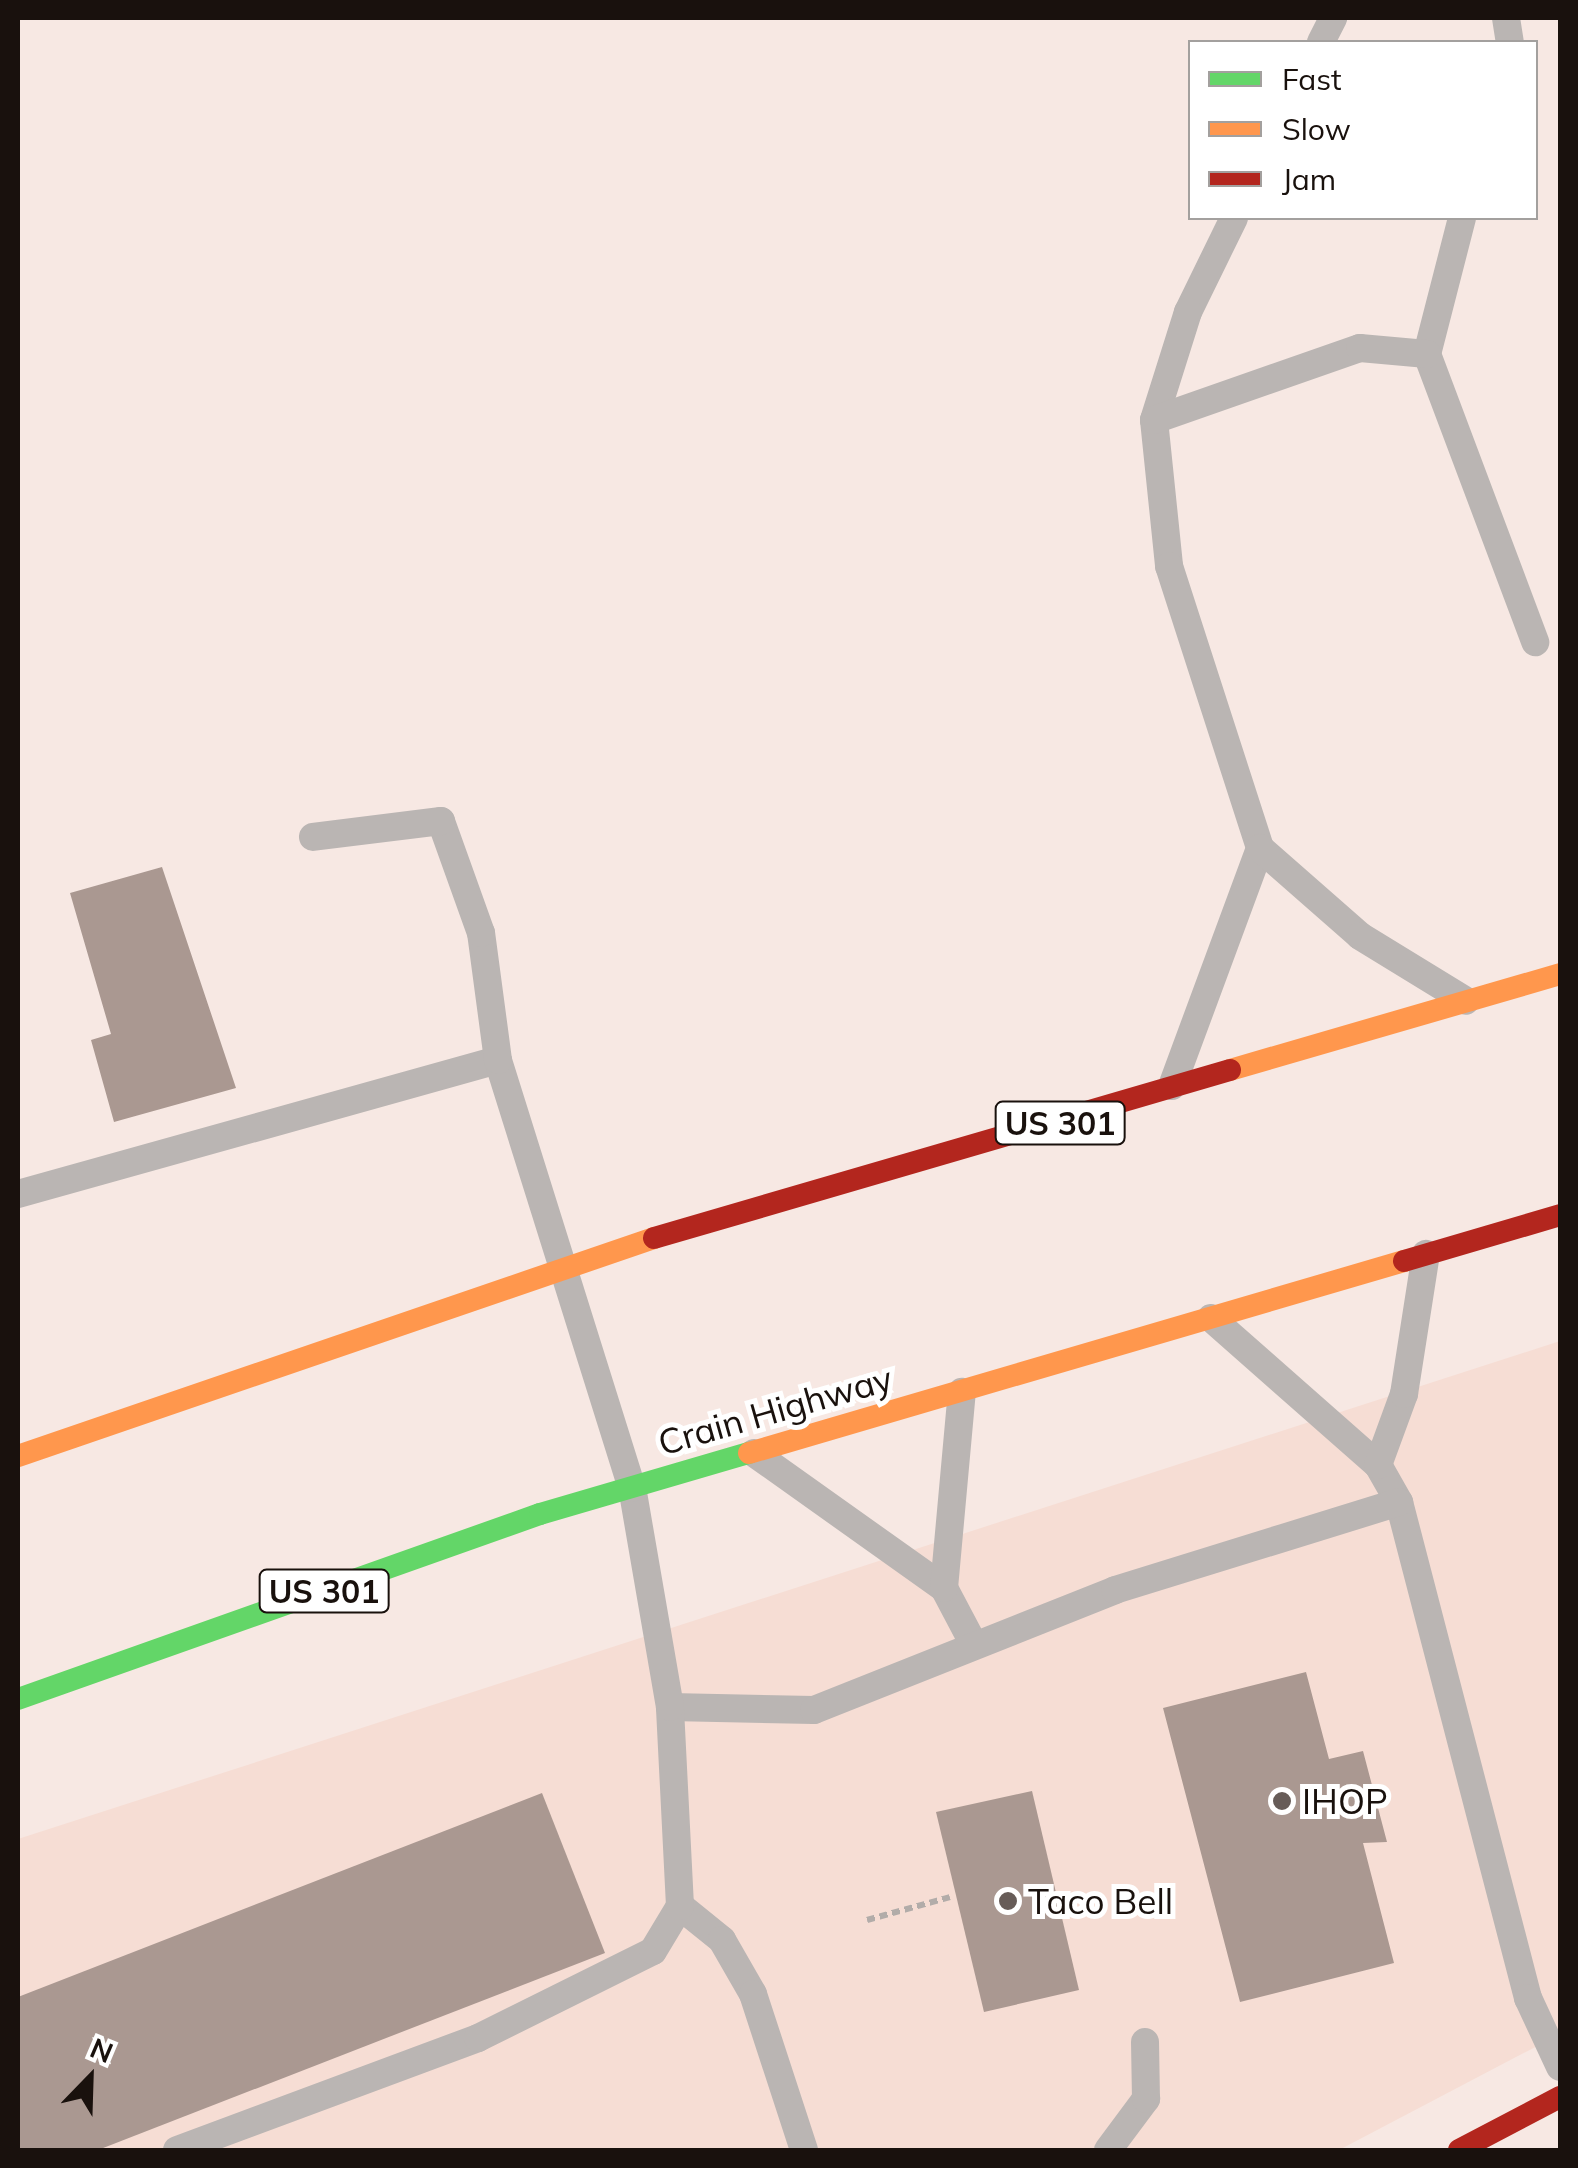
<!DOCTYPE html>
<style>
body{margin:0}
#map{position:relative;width:1578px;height:2168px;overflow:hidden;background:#f7e8e3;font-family:Mulish,sans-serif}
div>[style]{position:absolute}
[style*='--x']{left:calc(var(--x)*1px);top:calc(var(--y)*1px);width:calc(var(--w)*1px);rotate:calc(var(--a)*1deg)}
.built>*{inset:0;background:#f6ddd4}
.building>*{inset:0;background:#aa9891}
.path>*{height:6px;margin-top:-3px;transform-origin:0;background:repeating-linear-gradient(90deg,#b2aca9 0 8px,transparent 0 13px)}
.lane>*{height:28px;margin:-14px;padding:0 14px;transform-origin:14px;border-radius:14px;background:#bab5b3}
.fast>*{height:22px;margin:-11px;padding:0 11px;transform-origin:11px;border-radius:11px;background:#63d668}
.slow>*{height:22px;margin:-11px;padding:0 11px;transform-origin:11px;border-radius:11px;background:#ff974d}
.jam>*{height:22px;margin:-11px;padding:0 11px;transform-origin:11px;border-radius:11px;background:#b3261e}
.dots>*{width:28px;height:28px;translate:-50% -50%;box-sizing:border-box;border:5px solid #fff;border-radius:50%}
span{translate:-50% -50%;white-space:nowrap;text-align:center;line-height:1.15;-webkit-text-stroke:10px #fff;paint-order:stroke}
.shield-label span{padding:2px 8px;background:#fff;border:2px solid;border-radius:8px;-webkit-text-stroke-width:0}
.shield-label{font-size:32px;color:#19110d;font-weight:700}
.street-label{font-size:35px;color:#19110d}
.poi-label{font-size:35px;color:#19110d}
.left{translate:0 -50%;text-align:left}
.frame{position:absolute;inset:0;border:20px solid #19110d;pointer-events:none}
.legend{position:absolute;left:1188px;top:40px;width:350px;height:180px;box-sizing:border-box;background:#fff;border:2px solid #a3a09e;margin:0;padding:12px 18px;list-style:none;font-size:30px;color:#19110d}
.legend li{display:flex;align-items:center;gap:20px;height:50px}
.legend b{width:50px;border:2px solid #a3a09e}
.north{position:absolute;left:40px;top:2028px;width:100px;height:100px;-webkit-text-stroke:8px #fff;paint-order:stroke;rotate:23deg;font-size:28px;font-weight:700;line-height:40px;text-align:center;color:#19110d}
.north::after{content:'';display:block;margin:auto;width:35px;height:45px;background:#19110d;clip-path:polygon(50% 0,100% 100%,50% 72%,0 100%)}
</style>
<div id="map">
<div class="built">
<div style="clip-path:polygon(1560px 1341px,1560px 2034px,1339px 2150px,18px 2150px,18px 1839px)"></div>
</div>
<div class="building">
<div style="clip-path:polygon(162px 867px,236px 1088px,114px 1122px,91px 1040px,111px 1034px,70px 893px)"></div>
<div style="clip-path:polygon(1306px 1672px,1329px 1759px,1363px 1751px,1387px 1842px,1363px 1843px,1394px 1963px,1240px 2002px,1163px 1708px)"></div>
<div style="clip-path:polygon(1032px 1791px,1079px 1990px,984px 2012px,936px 1812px)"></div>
<div style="clip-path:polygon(542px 1793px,605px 1953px,98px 2150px,18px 2150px,18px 1997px)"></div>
</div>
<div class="path">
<div style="--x:867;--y:1920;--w:86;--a:-15.5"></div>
</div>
<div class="lane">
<div style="--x:1506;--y:18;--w:24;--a:81"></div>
<div style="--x:1321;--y:42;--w:27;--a:-63"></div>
<div style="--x:1234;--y:218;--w:105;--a:116.1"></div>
<div style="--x:1188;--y:312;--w:113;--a:107.5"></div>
<div style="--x:1154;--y:420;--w:147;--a:84.1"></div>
<div style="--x:1169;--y:566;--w:296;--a:72.1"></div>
<div style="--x:1462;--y:218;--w:140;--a:104.4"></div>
<div style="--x:1427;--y:354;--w:308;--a:69.4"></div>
<div style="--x:1154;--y:420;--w:218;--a:-19.3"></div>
<div style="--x:1360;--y:348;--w:67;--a:5.1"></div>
<div style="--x:1172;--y:1086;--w:254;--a:-69.7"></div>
<div style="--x:1260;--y:848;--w:133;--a:41.3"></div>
<div style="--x:1360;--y:936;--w:124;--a:31.5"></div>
<div style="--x:18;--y:1194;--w:498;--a:-15.6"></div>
<div style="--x:1211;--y:1318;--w:222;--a:41.4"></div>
<div style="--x:1378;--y:1465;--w:43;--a:60.4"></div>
<div style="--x:1399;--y:1502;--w:513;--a:75.42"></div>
<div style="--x:1528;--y:1998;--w:76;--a:65.1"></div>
<div style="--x:754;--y:1453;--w:233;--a:35.4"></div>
<div style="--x:944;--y:1588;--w:62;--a:62.2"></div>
<div style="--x:1378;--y:1465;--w:76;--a:-69.9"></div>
<div style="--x:1404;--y:1394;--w:142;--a:-81.1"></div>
<div style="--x:944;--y:1588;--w:197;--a:-84.8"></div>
<div style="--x:670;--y:1707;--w:144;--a:1.2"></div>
<div style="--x:814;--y:1710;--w:324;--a:-21.7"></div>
<div style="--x:1115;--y:1590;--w:297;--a:-17.2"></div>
<div style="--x:680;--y:1906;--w:54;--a:39"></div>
<div style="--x:722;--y:1940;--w:62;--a:60.1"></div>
<div style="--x:753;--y:1994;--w:164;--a:71.9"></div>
<div style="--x:177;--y:2150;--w:321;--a:-20.4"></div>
<div style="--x:478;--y:2038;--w:195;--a:-26.4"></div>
<div style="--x:653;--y:1951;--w:52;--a:-59"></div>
<div style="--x:680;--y:1906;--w:199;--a:-92.9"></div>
<div style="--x:670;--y:1707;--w:222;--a:-99.8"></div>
<div style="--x:632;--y:1488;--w:448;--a:-107.4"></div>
<div style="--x:498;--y:1060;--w:128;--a:-97.6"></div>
<div style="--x:481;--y:933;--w:119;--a:-109.7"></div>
<div style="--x:441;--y:821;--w:129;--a:172.9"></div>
<div style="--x:1108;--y:2150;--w:64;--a:-53.3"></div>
<div style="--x:1146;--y:2099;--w:57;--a:-91"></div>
</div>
<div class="fast">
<div style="--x:18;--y:1699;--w:554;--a:-19.51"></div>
<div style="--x:540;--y:1514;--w:218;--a:-16.3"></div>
</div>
<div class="slow">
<div style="--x:1230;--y:1070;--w:344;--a:-16.2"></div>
<div style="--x:749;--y:1453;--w:683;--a:-16.34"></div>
<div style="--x:18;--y:1456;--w:672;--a:-18.92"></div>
</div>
<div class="jam">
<div style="--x:654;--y:1238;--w:600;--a:-16.26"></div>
<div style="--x:1404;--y:1261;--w:163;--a:-16.4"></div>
<div style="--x:1459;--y:2150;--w:114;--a:-27.7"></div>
</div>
<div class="dots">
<div style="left:1282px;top:1801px;background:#675c58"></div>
<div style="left:1008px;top:1901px;background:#675c58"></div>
</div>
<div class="shield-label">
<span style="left:1060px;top:1123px">US 301</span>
<span style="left:324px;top:1591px">US 301</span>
</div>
<div class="street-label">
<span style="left:775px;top:1410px;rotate:-16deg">Crain Highway</span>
</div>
<div class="poi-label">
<span class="left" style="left:1302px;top:1801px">IHOP</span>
<span class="left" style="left:1028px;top:1901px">Taco Bell</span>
</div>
<div class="frame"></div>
<ul class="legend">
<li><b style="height:12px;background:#63d668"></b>Fast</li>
<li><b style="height:12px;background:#ff974d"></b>Slow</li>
<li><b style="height:12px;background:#b3261e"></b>Jam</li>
</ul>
<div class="north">N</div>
</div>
